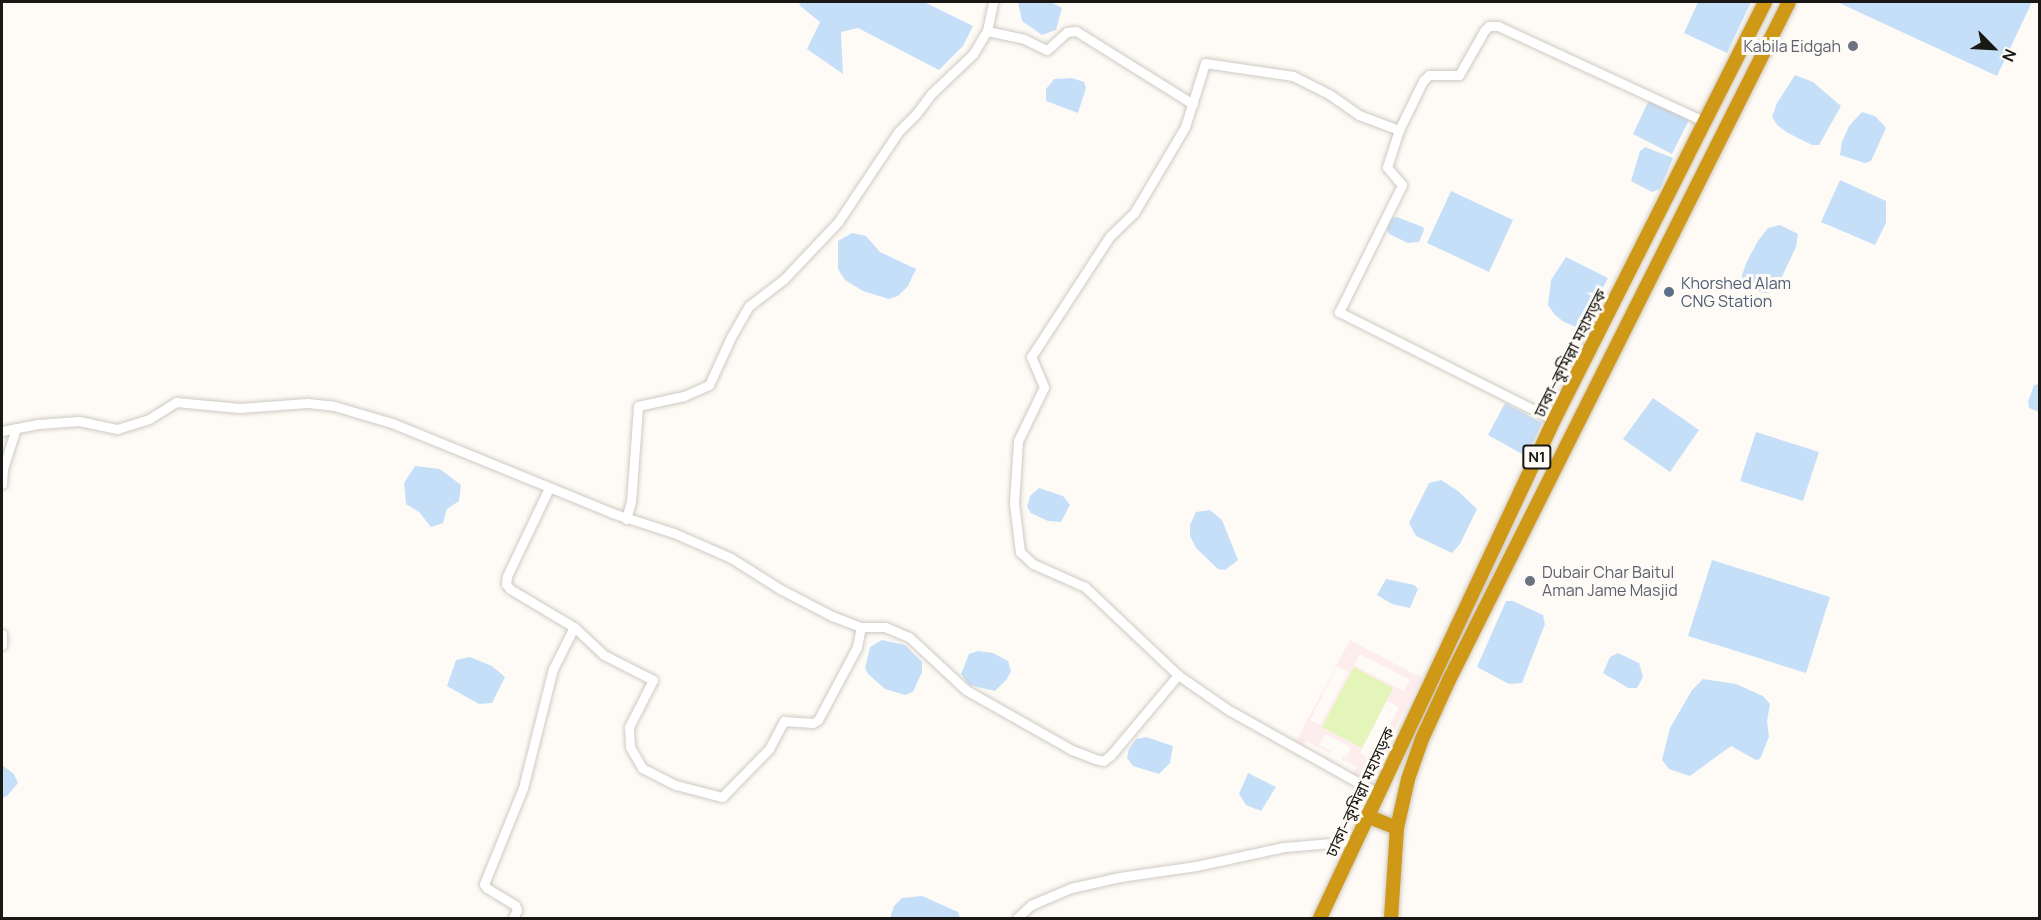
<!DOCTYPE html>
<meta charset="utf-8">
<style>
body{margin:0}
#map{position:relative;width:2041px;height:920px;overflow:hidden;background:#fefbf6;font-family:Manrope,"Noto Sans Bengali",sans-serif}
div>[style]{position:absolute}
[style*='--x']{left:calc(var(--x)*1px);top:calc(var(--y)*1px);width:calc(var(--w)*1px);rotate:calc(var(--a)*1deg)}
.education>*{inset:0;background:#feeded}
.green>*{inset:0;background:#e3f5b8}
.water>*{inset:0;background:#c6dff9}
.roads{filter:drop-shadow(0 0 2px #cfcac2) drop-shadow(0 0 2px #cfcac2)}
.minor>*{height:9px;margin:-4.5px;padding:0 4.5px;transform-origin:4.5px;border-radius:4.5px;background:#fff}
.highway>*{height:14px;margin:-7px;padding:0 7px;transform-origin:7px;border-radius:7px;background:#cf9817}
.dots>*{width:16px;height:16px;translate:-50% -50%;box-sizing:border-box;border:3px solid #fefbf6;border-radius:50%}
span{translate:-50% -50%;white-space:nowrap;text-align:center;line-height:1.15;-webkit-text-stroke:6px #fefbf6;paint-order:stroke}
.shield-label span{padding:2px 4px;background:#fefbf6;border:2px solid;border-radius:4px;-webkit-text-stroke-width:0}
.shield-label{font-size:15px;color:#1a1815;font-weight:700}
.worship-label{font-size:16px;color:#5b616d}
.right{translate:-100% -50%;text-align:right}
.left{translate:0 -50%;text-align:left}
.service-label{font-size:16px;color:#4e5e75}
.street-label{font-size:16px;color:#1a1815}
.frame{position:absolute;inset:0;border:3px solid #1a1815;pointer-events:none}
.north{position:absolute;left:1963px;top:18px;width:60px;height:60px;-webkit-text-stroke:4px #fefbf6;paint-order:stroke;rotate:114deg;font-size:16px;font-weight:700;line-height:24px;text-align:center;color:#1a1815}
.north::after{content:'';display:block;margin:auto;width:21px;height:27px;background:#1a1815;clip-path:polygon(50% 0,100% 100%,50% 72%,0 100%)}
</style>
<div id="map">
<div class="education">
<div style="clip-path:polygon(evenodd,1350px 640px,1422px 678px,1365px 786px,1293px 747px,1350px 640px,1360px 654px,1410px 680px,1404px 691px,1354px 665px,1360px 654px,1350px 640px,1337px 666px,1348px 672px,1320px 725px,1310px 720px,1337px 666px,1350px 640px,1387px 701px,1399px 707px,1371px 760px,1360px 753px,1387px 701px,1350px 640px,1325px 734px,1351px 747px,1346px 758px,1342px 756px,1341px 759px,1357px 767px,1352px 776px,1301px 751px,1306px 741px,1330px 753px,1331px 751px,1319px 745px,1325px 734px)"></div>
</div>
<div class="green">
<div style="clip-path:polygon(1354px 667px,1393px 688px,1362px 748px,1322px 727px)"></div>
</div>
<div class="water">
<div style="clip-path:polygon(801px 2px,924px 2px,973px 26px,963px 46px,939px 70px,858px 28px,841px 32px,843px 74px,807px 49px,820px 22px,799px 5px)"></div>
<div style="clip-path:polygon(1018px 2px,1051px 2px,1062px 8px,1056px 30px,1042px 35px,1022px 21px)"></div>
<div style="clip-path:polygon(1698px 2px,1751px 2px,1727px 53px,1684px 33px)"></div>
<div style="clip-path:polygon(1837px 2px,2032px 2px,1997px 76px)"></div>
<div style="clip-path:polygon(1795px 75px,1813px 82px,1841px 106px,1819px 145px,1812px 145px,1788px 133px,1777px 125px,1772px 117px,1777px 103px)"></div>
<div style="clip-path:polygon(1072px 78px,1084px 82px,1086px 88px,1078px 113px,1046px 101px,1046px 89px,1054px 79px)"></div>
<div style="clip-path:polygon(1649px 100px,1689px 120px,1672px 154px,1633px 134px)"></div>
<div style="clip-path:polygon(1862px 112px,1875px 116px,1886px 128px,1871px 161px,1865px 163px,1840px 155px,1842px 142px,1849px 126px)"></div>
<div style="clip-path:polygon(1645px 147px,1673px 158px,1660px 189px,1652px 192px,1631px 181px,1640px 151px)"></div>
<div style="clip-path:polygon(1840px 180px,1886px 201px,1886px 223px,1875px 245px,1821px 222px)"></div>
<div style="clip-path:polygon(1451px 191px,1513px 220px,1489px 272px,1427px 243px)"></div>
<div style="clip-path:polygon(1397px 217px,1423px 227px,1424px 230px,1419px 242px,1408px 243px,1389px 234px,1387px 230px,1389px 224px,1392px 218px)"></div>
<div style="clip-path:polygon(1780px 225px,1798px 234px,1796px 247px,1778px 285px,1772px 292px,1765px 293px,1743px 287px,1742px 275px,1747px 261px,1758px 241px,1768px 228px)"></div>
<div style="clip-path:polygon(852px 233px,866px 236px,880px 252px,916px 269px,908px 286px,898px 296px,889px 299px,863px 291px,845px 280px,838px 269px,838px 241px)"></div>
<div style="clip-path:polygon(1566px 257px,1608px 278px,1584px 325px,1576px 327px,1564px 322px,1555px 315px,1548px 305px,1551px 280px)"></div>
<div style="clip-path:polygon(2039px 384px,2040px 384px,2039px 412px,2029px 408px,2028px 402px,2034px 385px)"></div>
<div style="clip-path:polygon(1653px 398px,1699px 430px,1670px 472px,1623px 439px)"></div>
<div style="clip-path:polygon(1505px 403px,1542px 423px,1529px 451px,1524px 455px,1488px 435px)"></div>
<div style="clip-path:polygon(1756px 432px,1819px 452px,1803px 501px,1740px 481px)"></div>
<div style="clip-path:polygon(415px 466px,440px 469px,461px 485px,459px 501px,447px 509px,443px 523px,431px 527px,419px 512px,406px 504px,404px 483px)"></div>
<div style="clip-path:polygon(1441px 480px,1458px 491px,1477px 509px,1460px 544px,1452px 553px,1416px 536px,1409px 523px,1429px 483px)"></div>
<div style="clip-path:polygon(1039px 488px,1063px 496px,1070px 505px,1061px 522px,1048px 521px,1031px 513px,1027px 507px,1030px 496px)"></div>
<div style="clip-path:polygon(1210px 510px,1222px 520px,1238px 560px,1225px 570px,1218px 569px,1196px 548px,1190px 536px,1190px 525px,1196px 512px)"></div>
<div style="clip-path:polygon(1712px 560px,1830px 597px,1806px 673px,1688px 636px)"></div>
<div style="clip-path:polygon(1386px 579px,1414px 585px,1418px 589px,1410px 608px,1392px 604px,1377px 595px)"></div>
<div style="clip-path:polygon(1506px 601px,1513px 601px,1543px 615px,1545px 624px,1522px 683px,1509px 684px,1477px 667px)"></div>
<div style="clip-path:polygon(882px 640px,905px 645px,922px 662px,922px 672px,913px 692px,905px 695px,885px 689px,868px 674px,865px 668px,870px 647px)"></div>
<div style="clip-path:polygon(978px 651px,993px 653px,1008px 661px,1011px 671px,1007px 679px,995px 691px,969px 685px,961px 674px,969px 654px)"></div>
<div style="clip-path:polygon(1618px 653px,1639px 663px,1643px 677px,1637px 688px,1628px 688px,1603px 673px,1610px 657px)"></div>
<div style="clip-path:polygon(470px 657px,492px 666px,505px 677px,492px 703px,479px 704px,447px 686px,456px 660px)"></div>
<div style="clip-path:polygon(1703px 679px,1736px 684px,1763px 696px,1770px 704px,1767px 721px,1769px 737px,1760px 759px,1756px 760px,1731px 746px,1690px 776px,1669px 769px,1662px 760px,1670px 728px,1692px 690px)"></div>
<div style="clip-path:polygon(1146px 737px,1173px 746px,1170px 763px,1159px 774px,1133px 766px,1127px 758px,1129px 749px,1136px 739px)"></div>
<div style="clip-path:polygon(2px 765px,14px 774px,18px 783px,7px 796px,2px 798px)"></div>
<div style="clip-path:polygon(1248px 773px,1276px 787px,1261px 811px,1246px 805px,1239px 794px)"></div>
<div style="clip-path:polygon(922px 896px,958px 912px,960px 918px,890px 918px,894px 906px,902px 898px)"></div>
</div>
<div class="roads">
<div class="minor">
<div style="--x:987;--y:31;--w:38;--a:12"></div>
<div style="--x:1024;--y:39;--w:25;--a:26"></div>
<div style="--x:1047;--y:50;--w:27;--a:-42"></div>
<div style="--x:1067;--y:32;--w:9;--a:-6"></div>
<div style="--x:1076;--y:31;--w:138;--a:32"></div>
<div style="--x:1554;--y:420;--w:241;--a:-153.3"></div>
<div style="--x:1339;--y:312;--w:142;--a:-63.6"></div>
<div style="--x:1402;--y:185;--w:23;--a:-130"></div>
<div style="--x:1387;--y:167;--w:39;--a:-72"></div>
<div style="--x:1399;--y:130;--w:55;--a:-63.9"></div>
<div style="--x:1423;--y:81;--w:8;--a:-45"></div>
<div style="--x:1429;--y:75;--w:30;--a:0"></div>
<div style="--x:1459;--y:75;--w:51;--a:-60.4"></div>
<div style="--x:1484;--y:31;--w:7;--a:-45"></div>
<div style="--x:1489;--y:26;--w:9;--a:0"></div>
<div style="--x:1498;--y:26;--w:227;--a:24.8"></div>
<div style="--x:2;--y:431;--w:38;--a:-11"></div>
<div style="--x:39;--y:424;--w:40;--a:-4.3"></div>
<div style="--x:79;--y:421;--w:39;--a:12"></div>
<div style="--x:117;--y:429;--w:34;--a:-17"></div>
<div style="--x:149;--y:419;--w:32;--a:-32"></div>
<div style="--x:176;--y:402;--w:64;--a:5.4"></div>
<div style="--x:240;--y:408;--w:67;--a:-4.3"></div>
<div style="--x:307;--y:403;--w:27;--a:6"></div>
<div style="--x:334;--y:406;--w:60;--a:16.3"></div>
<div style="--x:392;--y:423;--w:238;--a:22.2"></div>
<div style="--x:612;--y:513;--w:65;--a:17.9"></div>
<div style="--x:674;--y:533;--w:62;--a:23.7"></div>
<div style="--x:731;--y:558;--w:58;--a:32.3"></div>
<div style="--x:780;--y:589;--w:59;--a:27.4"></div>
<div style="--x:832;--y:616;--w:31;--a:21"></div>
<div style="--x:861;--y:627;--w:24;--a:0"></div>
<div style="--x:885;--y:627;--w:26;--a:23"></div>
<div style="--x:909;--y:637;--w:78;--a:42.9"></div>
<div style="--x:966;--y:690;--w:122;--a:29.5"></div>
<div style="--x:1072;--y:750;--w:25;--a:21"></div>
<div style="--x:1095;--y:759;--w:8;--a:14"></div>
<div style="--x:1103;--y:761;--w:9;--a:-36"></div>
<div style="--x:1110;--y:756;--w:106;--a:-50"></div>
<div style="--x:2;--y:484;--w:15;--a:-86"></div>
<div style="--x:3;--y:469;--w:43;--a:-72.4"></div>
<div style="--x:549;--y:488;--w:98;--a:115.5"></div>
<div style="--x:507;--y:576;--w:8;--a:97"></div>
<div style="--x:506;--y:584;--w:6;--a:51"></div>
<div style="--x:510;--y:589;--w:74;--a:30.7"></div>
<div style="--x:574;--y:627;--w:41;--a:43"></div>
<div style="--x:604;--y:655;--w:55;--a:27"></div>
<div style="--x:653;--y:680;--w:53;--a:117.1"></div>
<div style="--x:629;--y:727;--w:20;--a:87"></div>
<div style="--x:630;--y:747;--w:24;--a:60"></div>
<div style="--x:642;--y:768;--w:38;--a:27"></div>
<div style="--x:676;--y:785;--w:48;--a:14.6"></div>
<div style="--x:722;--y:797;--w:67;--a:-45.6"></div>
<div style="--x:769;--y:749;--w:32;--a:-62"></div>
<div style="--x:784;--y:721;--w:29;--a:4"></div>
<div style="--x:813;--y:723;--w:6;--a:-31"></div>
<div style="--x:818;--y:720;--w:83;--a:-61.9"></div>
<div style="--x:857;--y:647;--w:20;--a:-79"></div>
<div style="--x:626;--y:519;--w:18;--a:-74"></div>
<div style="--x:631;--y:502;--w:96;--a:-85.8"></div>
<div style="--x:638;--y:406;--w:47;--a:-12.3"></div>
<div style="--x:684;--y:396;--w:27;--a:-24"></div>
<div style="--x:709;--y:385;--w:53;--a:-65.4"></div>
<div style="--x:731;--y:337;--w:36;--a:-60"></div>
<div style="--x:749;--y:306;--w:44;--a:-37.6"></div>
<div style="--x:784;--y:279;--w:79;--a:-46.5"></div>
<div style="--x:838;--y:222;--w:110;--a:-56.2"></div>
<div style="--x:899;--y:131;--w:24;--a:-45"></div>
<div style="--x:916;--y:114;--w:25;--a:-53"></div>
<div style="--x:931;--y:94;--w:58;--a:-43.6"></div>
<div style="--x:973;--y:54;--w:27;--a:-59"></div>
<div style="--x:987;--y:31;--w:30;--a:-78"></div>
<div style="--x:2;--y:634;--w:11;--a:90"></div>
<div style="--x:1377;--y:793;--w:168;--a:-150.8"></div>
<div style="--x:1230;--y:711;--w:63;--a:-145.3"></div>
<div style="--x:1178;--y:675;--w:128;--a:-136.6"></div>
<div style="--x:1085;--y:587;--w:57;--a:-156.1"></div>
<div style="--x:1033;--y:564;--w:18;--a:-137"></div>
<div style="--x:1020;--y:552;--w:49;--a:-97"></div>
<div style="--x:1014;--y:503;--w:62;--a:-86.3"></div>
<div style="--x:1018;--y:441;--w:60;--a:-64.3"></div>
<div style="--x:1044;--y:387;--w:33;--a:-113"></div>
<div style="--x:1031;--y:357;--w:145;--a:-56.9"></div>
<div style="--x:1110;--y:236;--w:33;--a:-44"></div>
<div style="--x:1134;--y:213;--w:100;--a:-59.3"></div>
<div style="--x:1185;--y:127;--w:67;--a:-72.6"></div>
<div style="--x:1205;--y:63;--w:89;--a:8.4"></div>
<div style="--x:1293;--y:76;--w:40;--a:26.6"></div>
<div style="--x:1329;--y:94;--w:37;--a:35"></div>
<div style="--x:1359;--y:115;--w:43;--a:20.6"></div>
<div style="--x:513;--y:918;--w:9;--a:-63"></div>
<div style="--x:517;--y:910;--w:5;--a:-112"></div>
<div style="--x:515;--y:905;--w:33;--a:-149"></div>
<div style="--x:487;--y:888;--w:5;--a:-127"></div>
<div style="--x:484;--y:884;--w:104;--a:-67.9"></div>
<div style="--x:523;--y:788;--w:123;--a:-75.9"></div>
<div style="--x:553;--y:669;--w:47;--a:-63.4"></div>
<div style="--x:1017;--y:918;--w:19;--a:-43"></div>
<div style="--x:1031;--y:905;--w:43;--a:-23"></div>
<div style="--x:1071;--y:888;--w:50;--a:-12.7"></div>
<div style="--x:1120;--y:877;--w:77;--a:-8.2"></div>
<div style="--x:1196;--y:866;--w:90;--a:-12.2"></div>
<div style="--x:1284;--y:847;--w:71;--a:-4.8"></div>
</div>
<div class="highway">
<div style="--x:1367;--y:816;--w:32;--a:22"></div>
<div style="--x:1320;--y:918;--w:550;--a:-64.83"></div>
<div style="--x:1554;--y:420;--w:468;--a:-63.2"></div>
<div style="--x:1391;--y:918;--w:90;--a:-86.2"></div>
<div style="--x:1397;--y:828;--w:50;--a:-77.3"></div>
<div style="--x:1408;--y:779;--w:42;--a:-70.7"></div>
<div style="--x:1422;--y:739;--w:65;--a:-65.4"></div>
<div style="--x:1449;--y:680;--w:758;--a:-63.37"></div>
</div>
</div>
<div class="dots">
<div style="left:1853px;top:46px;background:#6b7280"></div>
<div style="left:1669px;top:292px;background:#5c6f8a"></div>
<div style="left:1530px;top:581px;background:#6b7280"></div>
</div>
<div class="shield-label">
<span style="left:1537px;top:457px">N1</span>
</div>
<div class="worship-label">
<span class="right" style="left:1841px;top:46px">Kabila Eidgah</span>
<span class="left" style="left:1542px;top:581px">Dubair Char Baitul<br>Aman Jame Masjid</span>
</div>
<div class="service-label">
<span class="left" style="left:1681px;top:292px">Khorshed Alam<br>CNG Station</span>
</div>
<div class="street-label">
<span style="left:1570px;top:353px;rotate:-63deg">ঢাকা–কুমিল্লা মহাসড়ক</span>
<span style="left:1360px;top:792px;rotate:-65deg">ঢাকা–কুমিল্লা মহাসড়ক</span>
</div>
<div class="frame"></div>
<div class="north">N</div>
</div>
